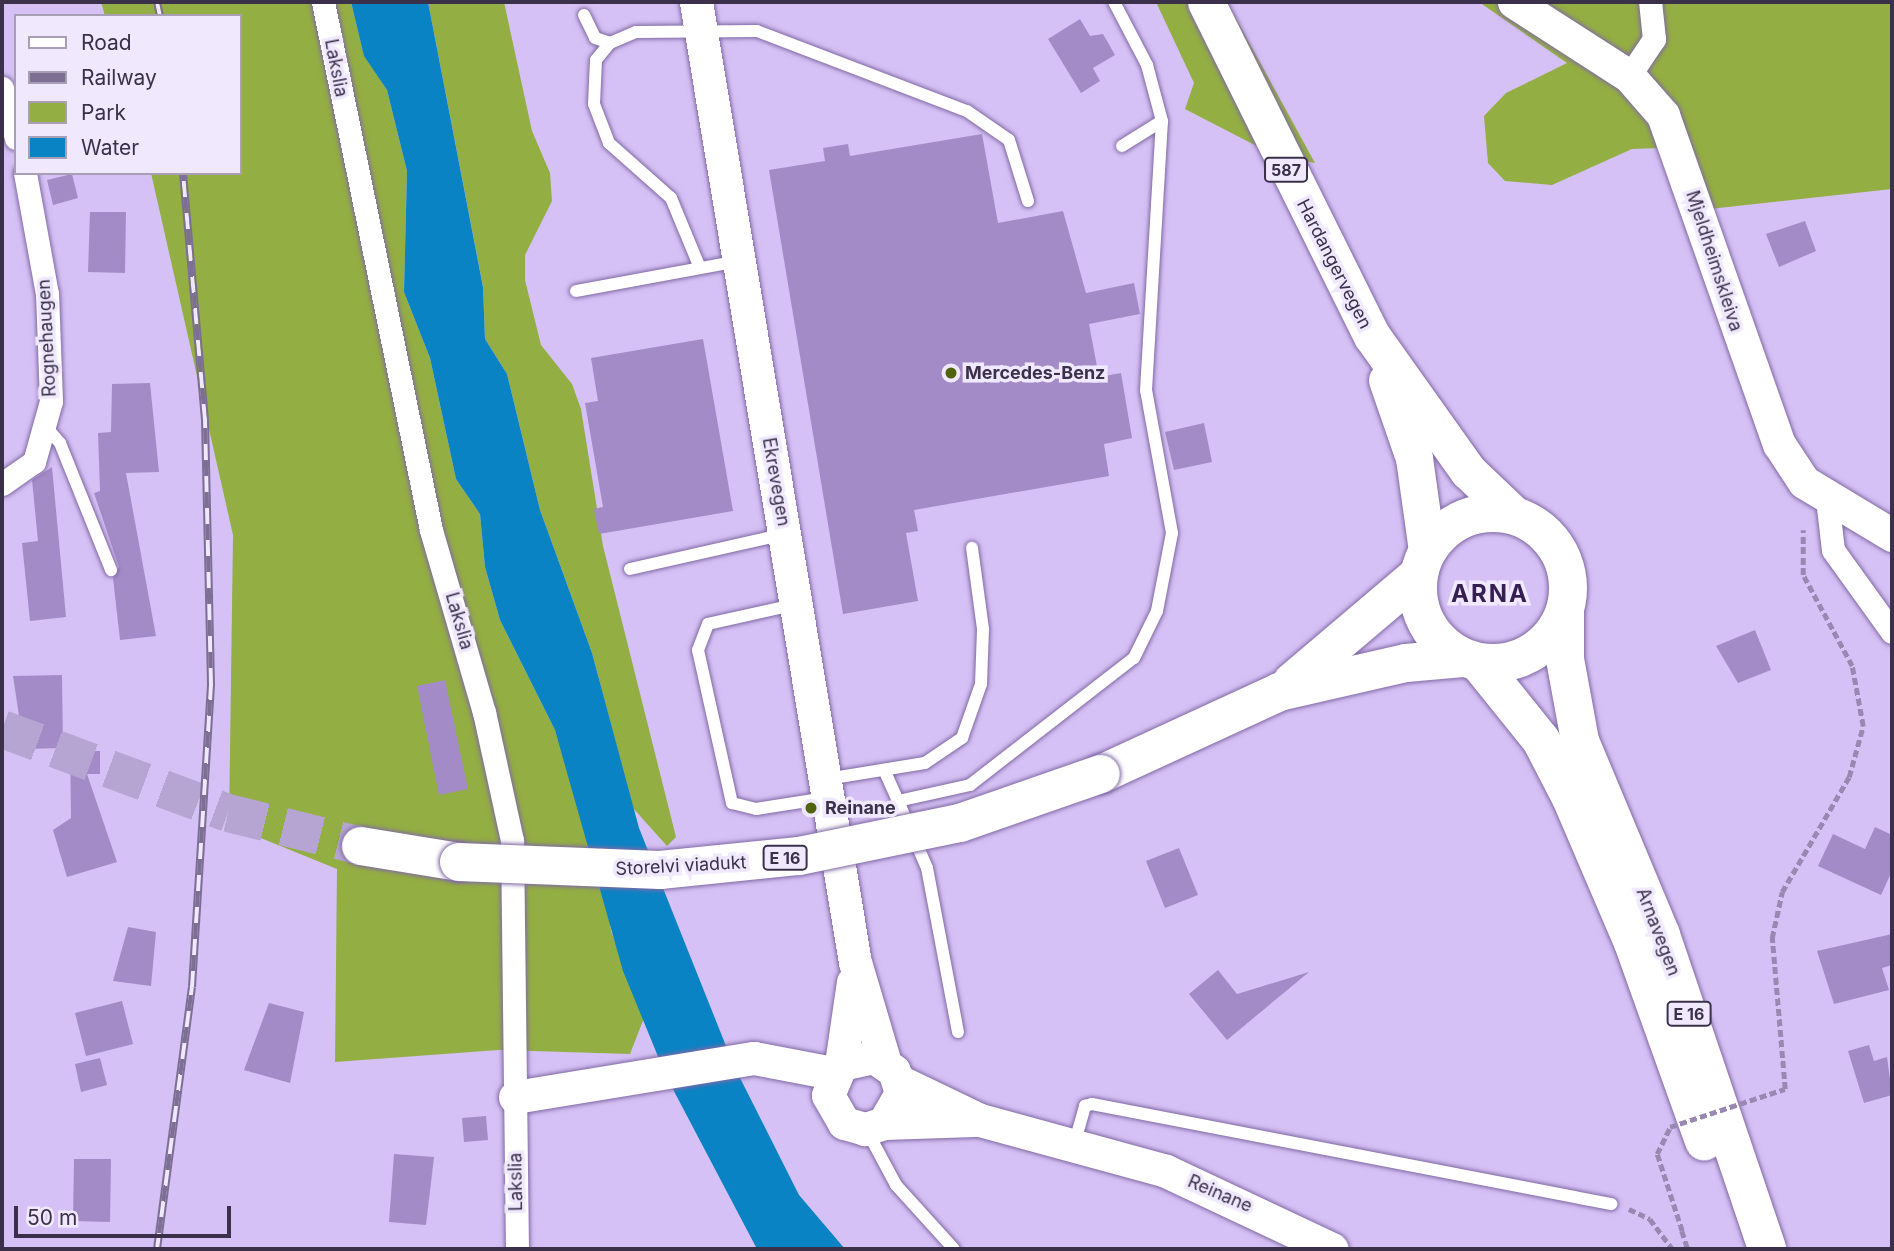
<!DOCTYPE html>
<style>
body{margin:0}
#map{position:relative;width:1894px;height:1251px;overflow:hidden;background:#d5c1f5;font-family:Inter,sans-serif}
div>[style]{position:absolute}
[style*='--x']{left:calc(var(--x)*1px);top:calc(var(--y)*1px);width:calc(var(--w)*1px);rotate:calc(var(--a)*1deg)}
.green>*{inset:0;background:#93ae42}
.water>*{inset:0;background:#0a83c4}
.building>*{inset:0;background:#a38bc8}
.highway-tunnel>*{height:38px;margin-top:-19px;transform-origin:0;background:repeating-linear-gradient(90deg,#b6a4d3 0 38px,transparent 0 57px)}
.path>*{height:4.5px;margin-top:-2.25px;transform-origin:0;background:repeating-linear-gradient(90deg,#9989b2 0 7px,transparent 0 10.5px)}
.roads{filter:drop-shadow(0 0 2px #8169a5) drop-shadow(0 0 2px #8169a5)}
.lane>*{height:12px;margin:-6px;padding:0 6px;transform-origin:6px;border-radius:6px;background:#fff}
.street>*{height:23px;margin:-11.5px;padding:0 11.5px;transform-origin:11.5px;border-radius:11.5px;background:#fff}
.secondary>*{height:33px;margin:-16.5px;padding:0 16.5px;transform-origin:16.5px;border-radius:16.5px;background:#fff}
.primary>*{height:37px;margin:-18.5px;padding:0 18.5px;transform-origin:18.5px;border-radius:18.5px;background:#fff}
.highway>*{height:38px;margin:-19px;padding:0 19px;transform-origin:19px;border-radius:19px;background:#fff}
.highway>.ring{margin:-19px;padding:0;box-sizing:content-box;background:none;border:38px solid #fff;border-radius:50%}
.rail>*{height:8px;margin-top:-4px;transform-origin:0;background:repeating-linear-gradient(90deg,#f0e9fd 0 16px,#7d6f94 0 32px);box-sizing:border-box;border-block:2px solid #7d6f94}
.path-bridge>*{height:4.5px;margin-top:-2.25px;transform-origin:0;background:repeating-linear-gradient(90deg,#9989b2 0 7px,transparent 0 10.5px)}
.bridges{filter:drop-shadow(0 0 2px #8169a5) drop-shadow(0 0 2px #8169a5)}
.highway-bridge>*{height:38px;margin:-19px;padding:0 19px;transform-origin:19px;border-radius:19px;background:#fff}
.dots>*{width:19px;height:19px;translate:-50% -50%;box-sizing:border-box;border:4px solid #f0e9fd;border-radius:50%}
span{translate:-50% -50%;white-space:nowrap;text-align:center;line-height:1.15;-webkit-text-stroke:7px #f0e9fd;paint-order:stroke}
.shield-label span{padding:2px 5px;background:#f0e9fd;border:2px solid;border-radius:5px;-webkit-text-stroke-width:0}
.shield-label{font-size:16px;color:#3b304a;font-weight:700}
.street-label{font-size:18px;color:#3b304a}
.poi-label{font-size:18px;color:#3b304a;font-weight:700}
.left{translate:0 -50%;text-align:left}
.district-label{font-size:24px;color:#351e52;font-weight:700;letter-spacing:2px}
.frame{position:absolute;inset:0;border:4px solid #3b304a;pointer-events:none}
.legend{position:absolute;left:14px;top:14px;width:228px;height:161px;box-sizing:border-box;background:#f0e9fd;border:2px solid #a89fb5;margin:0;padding:9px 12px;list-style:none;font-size:21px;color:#3b304a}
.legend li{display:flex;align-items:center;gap:14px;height:35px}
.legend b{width:35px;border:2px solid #a89fb5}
.scale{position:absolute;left:14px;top:1206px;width:217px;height:32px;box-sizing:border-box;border:4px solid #3b304a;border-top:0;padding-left:9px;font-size:21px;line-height:24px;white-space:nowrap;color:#3b304a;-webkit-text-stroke:5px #f0e9fd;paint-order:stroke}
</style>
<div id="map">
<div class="green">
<div style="clip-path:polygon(101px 2px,351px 2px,364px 55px,387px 90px,407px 171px,404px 292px,430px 358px,456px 479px,480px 514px,485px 567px,500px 620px,555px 730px,606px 890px,611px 931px,644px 1018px,630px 1054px,498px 1050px,335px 1062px,337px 869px,229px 825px,233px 535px,151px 173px,240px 173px,240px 16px,105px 16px)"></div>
<div style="clip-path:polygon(428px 2px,504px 2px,532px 131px,550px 173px,552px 201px,525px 255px,525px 280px,541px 345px,572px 384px,581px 409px,603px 546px,676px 837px,667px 846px,633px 808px,592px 653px,540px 510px,507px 374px,485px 339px,483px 286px)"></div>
<div style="clip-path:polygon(1156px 2px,1227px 2px,1315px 163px,1272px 154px,1185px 109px,1194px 83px)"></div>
<div style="clip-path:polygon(1479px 2px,1892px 2px,1892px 189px,1682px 212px,1660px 148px,1632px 149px,1552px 185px,1505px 181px,1488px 163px,1484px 116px,1506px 93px,1567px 63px)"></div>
</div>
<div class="water">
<div style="clip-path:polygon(351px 2px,428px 2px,483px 287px,485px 339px,507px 374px,540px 510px,592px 653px,639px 828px,734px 1066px,799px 1195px,845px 1249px,757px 1249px,666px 1076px,623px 971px,555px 730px,500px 620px,485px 567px,480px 514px,456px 479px,430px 358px,404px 292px,407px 171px,387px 90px,364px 56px)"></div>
</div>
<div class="building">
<div style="clip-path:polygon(1080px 19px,1090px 36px,1103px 34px,1115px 55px,1093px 68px,1100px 81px,1081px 93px,1048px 39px)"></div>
<div style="clip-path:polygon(982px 134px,998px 223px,1063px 211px,1086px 293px,1134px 283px,1140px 314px,1089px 324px,1099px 377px,1121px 373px,1132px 438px,1104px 444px,1109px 476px,914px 510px,918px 531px,906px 533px,918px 601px,843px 614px,769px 170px,825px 161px,823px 148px,848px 144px,850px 156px)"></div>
<div style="clip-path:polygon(72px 174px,78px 198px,53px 205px,47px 180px)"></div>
<div style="clip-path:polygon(90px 212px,126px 212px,125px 273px,88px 272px)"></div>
<div style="clip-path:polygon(1805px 221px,1816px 251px,1779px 267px,1766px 234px)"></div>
<div style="clip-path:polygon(703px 339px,733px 511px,599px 534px,594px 509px,603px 507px,585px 403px,598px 401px,591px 358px)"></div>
<div style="clip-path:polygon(150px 383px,159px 472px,126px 473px,156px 636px,120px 640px,113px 578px,119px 567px,94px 493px,100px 491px,98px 433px,111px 432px,112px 384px)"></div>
<div style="clip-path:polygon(1204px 423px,1212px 462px,1174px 470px,1165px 432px)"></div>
<div style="clip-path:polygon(52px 467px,66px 617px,30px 621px,22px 543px,38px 541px,32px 480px)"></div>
<div style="clip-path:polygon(1755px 630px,1771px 670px,1738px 683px,1716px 646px)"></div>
<div style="clip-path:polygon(62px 675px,63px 748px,24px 749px,13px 676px)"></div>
<div style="clip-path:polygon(445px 680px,468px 789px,439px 795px,417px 686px)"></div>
<div style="clip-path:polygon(77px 741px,80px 751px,100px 751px,100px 774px,87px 774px,117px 862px,67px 877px,53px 830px,71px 818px,70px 742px)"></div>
<div style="clip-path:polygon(1875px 827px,1892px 835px,1892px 871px,1881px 895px,1818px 866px,1833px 834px,1865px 849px)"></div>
<div style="clip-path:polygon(1179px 848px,1198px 895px,1165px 908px,1146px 861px)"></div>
<div style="clip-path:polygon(128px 927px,156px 932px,151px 986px,113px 981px)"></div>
<div style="clip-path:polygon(1892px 934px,1892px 965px,1882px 968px,1889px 990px,1834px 1004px,1817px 951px)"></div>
<div style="clip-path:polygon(1218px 970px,1237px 994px,1309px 972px,1227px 1040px,1189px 994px)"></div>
<div style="clip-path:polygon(122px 1001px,133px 1044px,86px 1056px,75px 1013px)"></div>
<div style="clip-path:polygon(269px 1003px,304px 1012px,290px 1083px,244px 1070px)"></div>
<div style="clip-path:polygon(1869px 1045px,1874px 1061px,1887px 1057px,1892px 1095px,1864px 1103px,1848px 1051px)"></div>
<div style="clip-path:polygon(100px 1058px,107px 1085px,81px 1092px,75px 1064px)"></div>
<div style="clip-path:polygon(486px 1116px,488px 1140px,464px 1142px,462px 1118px)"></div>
<div style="clip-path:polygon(394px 1154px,434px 1157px,426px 1225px,389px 1222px)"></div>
<div style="clip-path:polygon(74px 1159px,111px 1159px,110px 1222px,73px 1221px)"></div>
</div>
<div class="highway-tunnel">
<div style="--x:2;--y:729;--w:241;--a:20.4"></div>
<div style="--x:228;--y:813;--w:137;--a:13.9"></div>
</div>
<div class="path">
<div style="--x:1785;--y:1089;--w:152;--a:-94.9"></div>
<div style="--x:1772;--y:938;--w:47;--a:-77.7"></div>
<div style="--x:1782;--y:892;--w:133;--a:-59.8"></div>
<div style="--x:1849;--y:777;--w:53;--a:-74.6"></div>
<div style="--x:1863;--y:726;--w:61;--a:-100.4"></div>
<div style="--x:1852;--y:666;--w:103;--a:-118.3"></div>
<div style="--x:1803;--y:575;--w:45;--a:-90"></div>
<div style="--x:1629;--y:1209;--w:23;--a:25"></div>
<div style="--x:1650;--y:1219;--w:38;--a:53"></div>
<div style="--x:1682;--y:1231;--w:19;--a:72"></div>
</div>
<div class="roads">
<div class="lane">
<div style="--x:584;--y:15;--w:25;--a:64"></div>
<div style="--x:595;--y:38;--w:16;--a:18"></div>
<div style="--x:1122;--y:146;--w:47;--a:-32"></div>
<div style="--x:700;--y:268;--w:76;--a:-112.5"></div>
<div style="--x:671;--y:198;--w:83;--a:-138.4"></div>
<div style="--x:609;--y:143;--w:42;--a:-111"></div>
<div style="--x:594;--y:104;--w:44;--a:-87.4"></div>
<div style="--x:596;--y:60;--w:22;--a:-51"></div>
<div style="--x:610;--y:43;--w:28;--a:-23"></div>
<div style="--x:636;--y:32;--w:121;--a:-0.5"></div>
<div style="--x:757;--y:31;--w:225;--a:20.9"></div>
<div style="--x:967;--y:111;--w:51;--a:34.6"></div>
<div style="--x:1009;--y:140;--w:64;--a:72.7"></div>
<div style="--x:576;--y:291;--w:166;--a:-10.4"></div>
<div style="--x:47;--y:428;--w:20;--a:49"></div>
<div style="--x:60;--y:443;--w:137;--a:68.1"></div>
<div style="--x:630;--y:569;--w:155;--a:-12.7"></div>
<div style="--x:793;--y:605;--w:87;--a:167.4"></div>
<div style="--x:708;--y:624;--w:28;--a:111"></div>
<div style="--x:698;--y:650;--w:157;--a:77.5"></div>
<div style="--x:732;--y:803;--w:25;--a:14"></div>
<div style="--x:756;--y:809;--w:71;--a:-8.9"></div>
<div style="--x:886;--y:774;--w:30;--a:66"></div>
<div style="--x:898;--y:801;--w:74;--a:-12.5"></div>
<div style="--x:970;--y:785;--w:207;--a:-37.8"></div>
<div style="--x:1134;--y:658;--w:52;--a:-63.9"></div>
<div style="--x:1157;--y:611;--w:79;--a:-79.1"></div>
<div style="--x:1172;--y:533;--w:145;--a:-100.3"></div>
<div style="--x:1146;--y:390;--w:269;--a:-86.6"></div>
<div style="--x:1162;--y:121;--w:58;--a:-105"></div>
<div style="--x:1147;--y:65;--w:71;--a:-117.6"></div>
<div style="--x:827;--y:779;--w:99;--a:-9.3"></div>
<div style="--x:925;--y:763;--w:45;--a:-34"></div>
<div style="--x:962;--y:738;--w:57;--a:-70.6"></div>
<div style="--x:981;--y:684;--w:55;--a:-87.9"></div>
<div style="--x:983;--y:629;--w:82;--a:-97.7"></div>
<div style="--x:898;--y:801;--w:73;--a:66.6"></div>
<div style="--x:927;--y:868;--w:167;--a:79.3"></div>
<div style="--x:866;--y:1129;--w:64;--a:61.8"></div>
<div style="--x:896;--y:1185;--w:86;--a:47.8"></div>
<div style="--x:1074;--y:1145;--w:41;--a:-74.2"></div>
<div style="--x:1085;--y:1106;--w:7;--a:-16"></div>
<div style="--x:1092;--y:1104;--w:529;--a:10.91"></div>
</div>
<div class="street">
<div style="--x:323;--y:2;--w:539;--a:78.44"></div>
<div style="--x:431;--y:530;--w:190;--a:73.8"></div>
<div style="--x:484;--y:712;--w:131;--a:77.7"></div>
<div style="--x:512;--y:840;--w:409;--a:89.3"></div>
<div style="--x:1629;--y:76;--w:45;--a:-56"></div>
<div style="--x:1654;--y:39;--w:37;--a:-96"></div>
<div style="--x:2;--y:88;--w:52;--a:74.4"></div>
<div style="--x:2;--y:484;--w:39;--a:-35"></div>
<div style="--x:34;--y:462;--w:63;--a:-74.4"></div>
<div style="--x:51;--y:401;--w:107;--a:-92.1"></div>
<div style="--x:47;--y:294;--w:123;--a:-100.3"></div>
<div style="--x:1827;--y:499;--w:51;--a:83.3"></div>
<div style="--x:1833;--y:550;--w:101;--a:54.3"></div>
</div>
<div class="secondary">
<div style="--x:696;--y:2;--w:973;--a:80.6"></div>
<div style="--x:855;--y:962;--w:105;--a:73.5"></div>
<div style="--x:1514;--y:2;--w:137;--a:32.8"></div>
<div style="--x:1629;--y:76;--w:52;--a:48.9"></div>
<div style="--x:1663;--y:115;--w:349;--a:70.6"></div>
<div style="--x:1779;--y:444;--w:45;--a:56.7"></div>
<div style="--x:1804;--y:482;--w:103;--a:31.1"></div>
<div style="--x:841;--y:1064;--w:34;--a:-12"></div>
<div style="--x:874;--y:1057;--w:24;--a:35"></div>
<div style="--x:894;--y:1071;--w:23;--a:72"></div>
<div style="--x:901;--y:1093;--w:34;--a:120"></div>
<div style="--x:884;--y:1123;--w:20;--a:162"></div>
<div style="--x:865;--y:1129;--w:22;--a:-164"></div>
<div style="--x:844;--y:1123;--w:32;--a:-120"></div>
<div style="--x:828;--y:1095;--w:34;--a:-67"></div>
<div style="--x:841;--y:1064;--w:83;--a:-81.7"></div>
<div style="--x:899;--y:1081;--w:90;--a:25.7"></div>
<div style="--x:980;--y:1120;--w:193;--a:15.3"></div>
<div style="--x:1166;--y:1171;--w:183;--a:25.2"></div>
<div style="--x:515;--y:1097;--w:242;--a:-9.3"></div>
<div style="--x:754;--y:1058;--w:80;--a:10.8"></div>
<div style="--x:884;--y:1123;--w:90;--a:-1.9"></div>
</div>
<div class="primary">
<div style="--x:1206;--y:2;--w:373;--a:63.6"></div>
<div style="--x:1372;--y:336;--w:166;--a:54.6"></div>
<div style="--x:1468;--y:471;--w:64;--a:43.7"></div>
<div style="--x:1387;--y:380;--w:83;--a:70.9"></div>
<div style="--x:1414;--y:458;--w:94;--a:82"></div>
</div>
<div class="highway">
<div class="ring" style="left:1418px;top:513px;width:112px;height:112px"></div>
<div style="--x:1565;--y:613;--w:46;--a:90"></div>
<div style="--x:1565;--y:659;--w:83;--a:79.6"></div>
<div style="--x:1580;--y:741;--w:210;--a:67.3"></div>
<div style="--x:1661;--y:935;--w:331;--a:71.3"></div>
<div style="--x:1479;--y:663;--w:99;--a:51.2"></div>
<div style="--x:1541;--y:740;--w:65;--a:62.7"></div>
<div style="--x:1571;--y:798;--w:155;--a:66.8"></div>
<div style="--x:1632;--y:940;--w:214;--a:70.3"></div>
<div style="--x:1292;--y:682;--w:165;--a:-40.3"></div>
<div style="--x:1101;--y:774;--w:196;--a:-24.7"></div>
<div style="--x:1279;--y:692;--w:130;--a:-12.9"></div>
<div style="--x:1406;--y:663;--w:57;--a:-5"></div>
<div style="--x:361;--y:846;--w:99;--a:9.3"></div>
</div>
</div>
<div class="rail">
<div style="--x:157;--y:2;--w:14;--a:78"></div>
<div style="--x:157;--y:1249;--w:264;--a:-82.4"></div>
<div style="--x:192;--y:987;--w:304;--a:-86.4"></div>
<div style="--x:211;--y:684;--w:264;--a:-91.3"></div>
<div style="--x:205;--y:420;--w:248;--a:-95.1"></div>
</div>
<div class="path-bridge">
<div style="--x:1682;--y:1231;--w:81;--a:-108"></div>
<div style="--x:1657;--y:1154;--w:30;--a:-64"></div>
<div style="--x:1670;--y:1127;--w:121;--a:-18.3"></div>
</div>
<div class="bridges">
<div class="highway-bridge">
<div style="--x:459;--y:862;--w:201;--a:2.3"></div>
<div style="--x:660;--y:870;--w:140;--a:-5.8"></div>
<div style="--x:799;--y:856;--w:164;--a:-11.6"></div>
<div style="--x:960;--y:823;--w:149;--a:-19.2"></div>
</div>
</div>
<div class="dots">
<div style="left:951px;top:373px;background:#51640d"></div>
<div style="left:811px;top:808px;background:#51640d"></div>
</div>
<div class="shield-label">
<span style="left:1286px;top:170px">587</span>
<span style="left:785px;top:858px">E 16</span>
<span style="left:1689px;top:1014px">E 16</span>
</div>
<div class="street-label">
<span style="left:336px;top:68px;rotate:79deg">Lakslia</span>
<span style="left:1714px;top:261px;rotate:72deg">Mjeldheimskleiva</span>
<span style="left:1334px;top:264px;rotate:63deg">Hardangervegen</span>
<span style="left:47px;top:338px;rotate:-93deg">Rognehaugen</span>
<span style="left:776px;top:482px;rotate:80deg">Ekrevegen</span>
<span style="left:459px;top:621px;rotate:74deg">Lakslia</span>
<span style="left:681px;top:866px;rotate:-3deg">Storelvi viadukt</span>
<span style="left:1658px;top:932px;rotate:69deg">Arnavegen</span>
<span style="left:516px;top:1182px;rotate:-91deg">Lakslia</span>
<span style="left:1220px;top:1194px;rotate:23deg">Reinane</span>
</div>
<div class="poi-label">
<span class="left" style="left:965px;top:373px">Mercedes-Benz</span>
<span class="left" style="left:825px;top:808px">Reinane</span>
</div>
<div class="district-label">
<span style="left:1490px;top:594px">ARNA</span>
</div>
<div class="frame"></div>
<ul class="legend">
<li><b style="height:9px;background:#fff"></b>Road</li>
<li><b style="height:9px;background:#7d6f94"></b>Railway</li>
<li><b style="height:19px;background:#93ae42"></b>Park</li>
<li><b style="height:19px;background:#0a83c4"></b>Water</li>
</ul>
<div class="scale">50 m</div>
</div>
